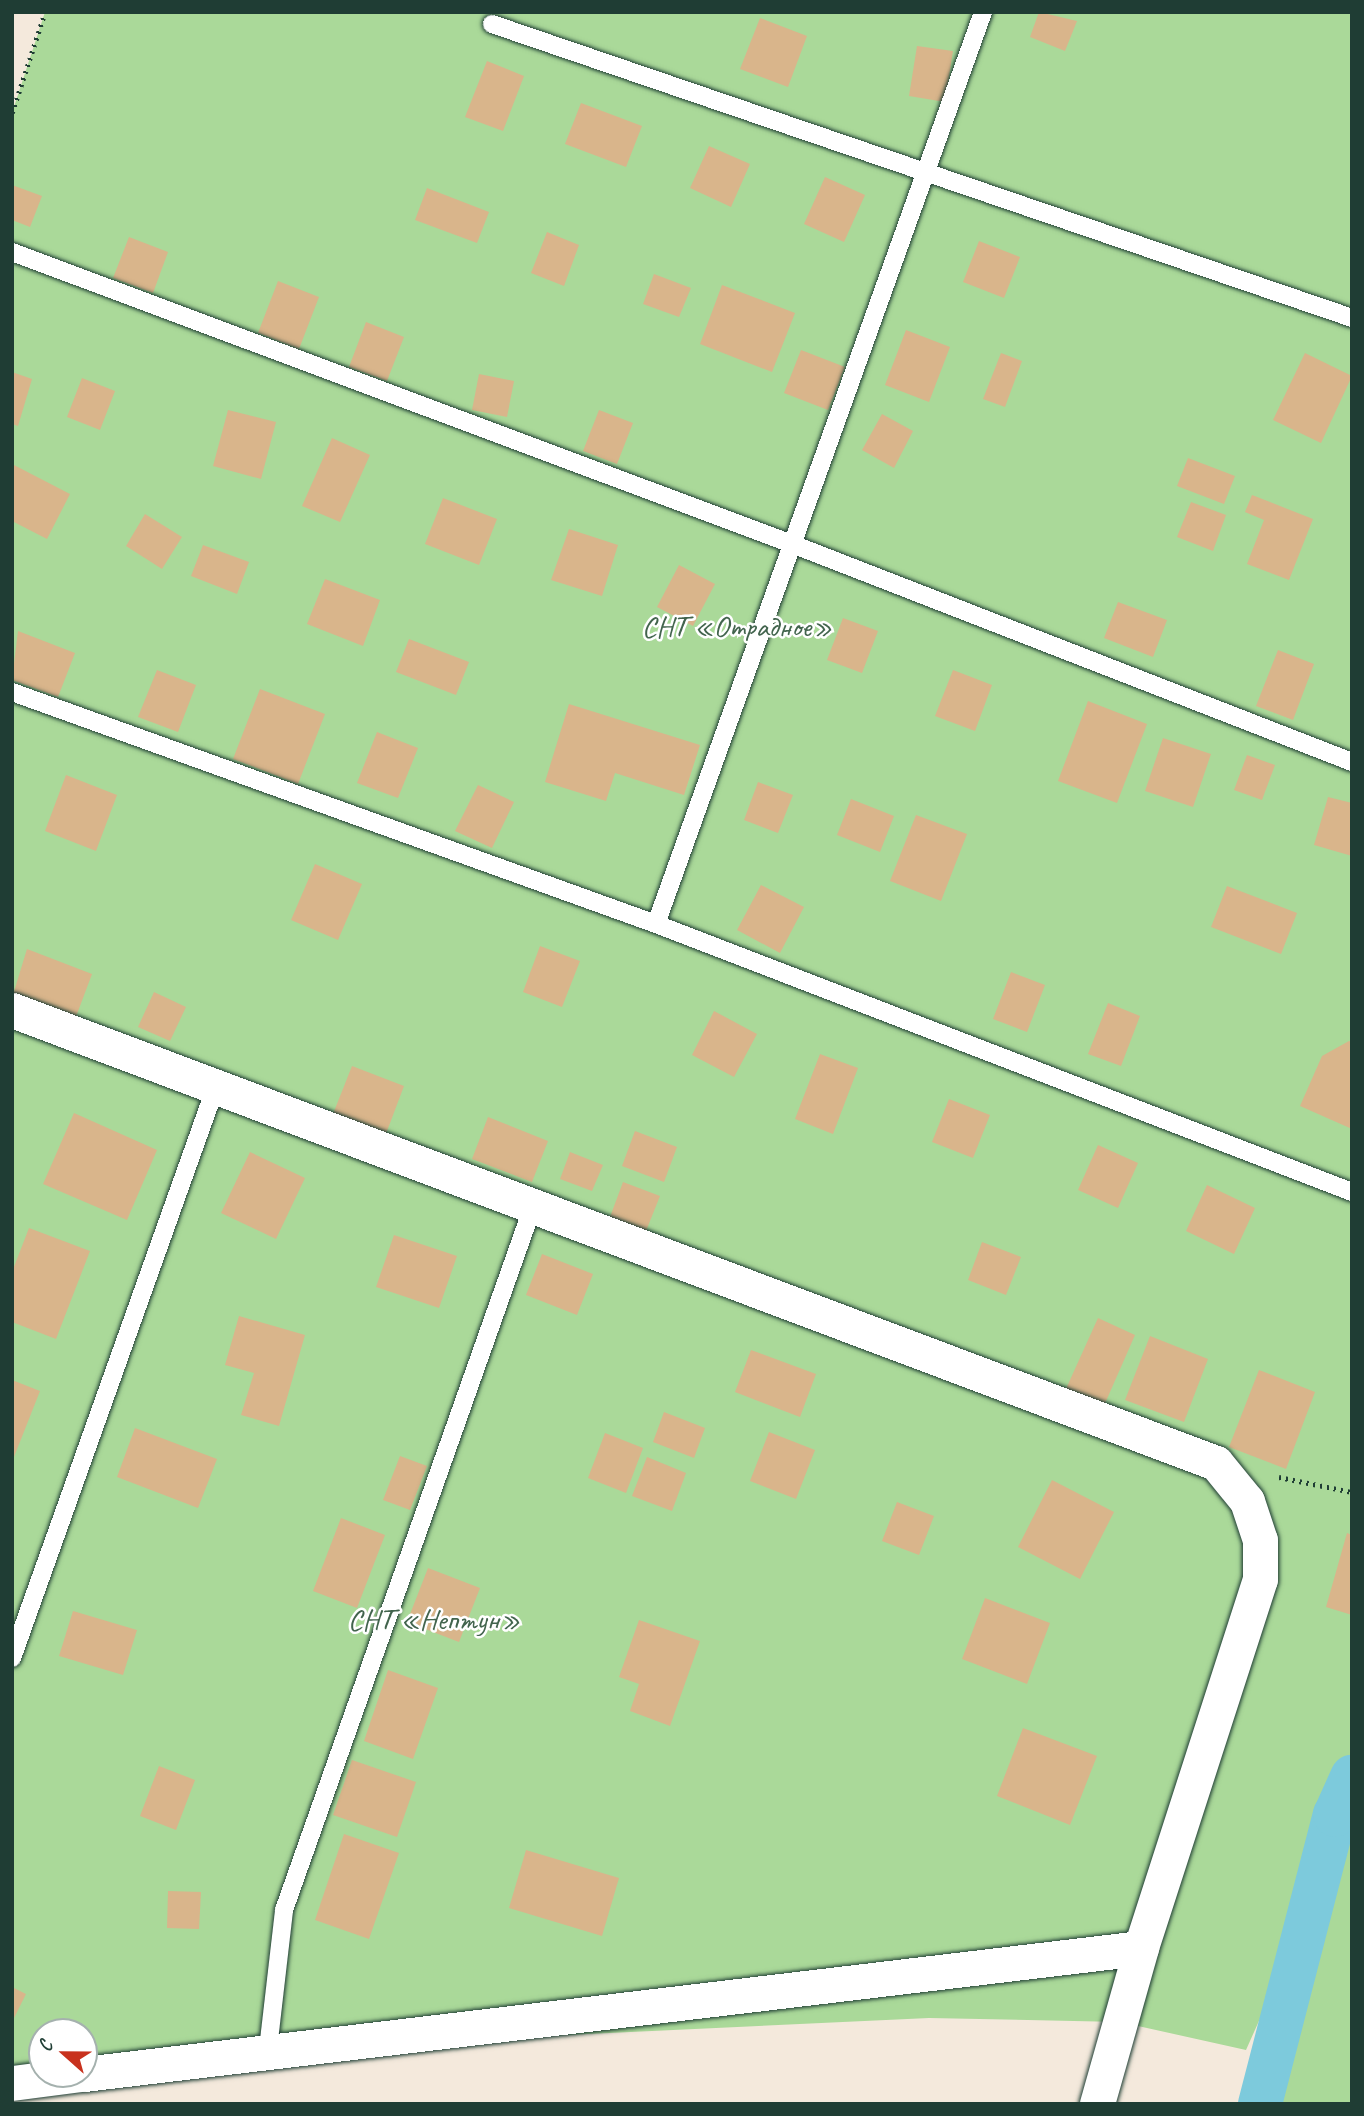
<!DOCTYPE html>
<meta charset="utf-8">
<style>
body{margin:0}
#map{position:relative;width:1364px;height:2116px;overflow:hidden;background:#f4e9dc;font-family:Caveat,sans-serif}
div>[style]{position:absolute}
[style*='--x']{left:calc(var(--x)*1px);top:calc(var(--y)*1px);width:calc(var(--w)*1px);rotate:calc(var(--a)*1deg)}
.green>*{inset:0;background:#aad999}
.canal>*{height:44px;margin:-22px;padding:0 22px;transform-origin:22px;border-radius:22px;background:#7dcadc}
.building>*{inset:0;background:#d9b58b}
.path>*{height:4.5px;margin-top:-2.25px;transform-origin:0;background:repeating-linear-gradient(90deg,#1f3d34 0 2px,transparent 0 7px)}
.roads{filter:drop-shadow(0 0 2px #1f3d34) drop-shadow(0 0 2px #1f3d34)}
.lane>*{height:18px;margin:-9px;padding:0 9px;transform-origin:9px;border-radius:9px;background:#fff}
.street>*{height:35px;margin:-17.5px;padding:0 17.5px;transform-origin:17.5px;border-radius:17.5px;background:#fff}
span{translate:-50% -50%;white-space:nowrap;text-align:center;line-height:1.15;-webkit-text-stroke:5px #fff;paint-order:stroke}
.park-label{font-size:30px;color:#42644d}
.frame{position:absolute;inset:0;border:14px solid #1f3d34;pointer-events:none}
.north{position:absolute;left:28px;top:2018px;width:70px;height:70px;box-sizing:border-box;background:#fff;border:2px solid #a5b1ae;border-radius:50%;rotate:291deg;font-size:19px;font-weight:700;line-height:28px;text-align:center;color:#1f3d34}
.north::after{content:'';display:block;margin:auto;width:24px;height:32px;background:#c8321e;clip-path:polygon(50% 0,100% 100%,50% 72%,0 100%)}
</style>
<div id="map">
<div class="green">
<div style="clip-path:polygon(45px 12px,1352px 12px,1352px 1753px,1322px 1822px,1279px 1976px,1246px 2050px,1120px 2022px,929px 2018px,268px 2049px,84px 2074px,84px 2032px,42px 2032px,42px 2074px,12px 2083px,12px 113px)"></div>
<div style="clip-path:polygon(1352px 1777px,1352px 2104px,1260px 2104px,1335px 1815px)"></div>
</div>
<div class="canal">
<div style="--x:1260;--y:2104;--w:299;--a:-75.5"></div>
<div style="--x:1335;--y:1815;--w:42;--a:-65.9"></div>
</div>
<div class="building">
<div style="clip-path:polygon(1039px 12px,1077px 21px,1065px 51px,1030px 37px)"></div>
<div style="clip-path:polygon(760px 18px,807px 36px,788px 87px,740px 69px)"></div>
<div style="clip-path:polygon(917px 46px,953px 51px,945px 102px,909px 96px)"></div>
<div style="clip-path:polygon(487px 61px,524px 76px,503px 131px,465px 117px)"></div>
<div style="clip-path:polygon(581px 103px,642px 126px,626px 167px,565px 144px)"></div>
<div style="clip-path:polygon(709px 146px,750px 164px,731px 207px,690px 188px)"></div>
<div style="clip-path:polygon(825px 177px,865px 195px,844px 242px,804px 224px)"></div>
<div style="clip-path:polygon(12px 185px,42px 196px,30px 227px,12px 220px)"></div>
<div style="clip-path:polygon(427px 188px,489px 212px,477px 243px,415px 220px)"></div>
<div style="clip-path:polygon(547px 232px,579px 245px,564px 286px,531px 273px)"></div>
<div style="clip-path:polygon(129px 237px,168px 252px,153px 293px,113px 278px)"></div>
<div style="clip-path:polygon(979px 241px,1020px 257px,1004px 298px,963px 282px)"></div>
<div style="clip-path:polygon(654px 274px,691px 288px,679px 317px,643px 304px)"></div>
<div style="clip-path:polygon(278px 281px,319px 297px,299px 349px,258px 333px)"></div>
<div style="clip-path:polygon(722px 285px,795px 313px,772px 372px,700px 344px)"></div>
<div style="clip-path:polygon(366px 322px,404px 337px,387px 381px,349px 367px)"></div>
<div style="clip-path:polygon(906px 330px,950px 347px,929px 402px,885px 385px)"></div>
<div style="clip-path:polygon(801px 350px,845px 367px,828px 410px,784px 393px)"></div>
<div style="clip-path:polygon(1001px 353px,1022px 361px,1005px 407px,983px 399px)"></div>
<div style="clip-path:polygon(1305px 353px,1352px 376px,1321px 443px,1273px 420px)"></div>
<div style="clip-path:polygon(12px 372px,32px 379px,18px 426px,12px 424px)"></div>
<div style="clip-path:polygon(479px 374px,514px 381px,507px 417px,472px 410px)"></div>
<div style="clip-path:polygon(82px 378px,115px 391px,100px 430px,67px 417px)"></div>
<div style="clip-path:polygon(228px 410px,276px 422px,261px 479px,213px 466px)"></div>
<div style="clip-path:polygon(599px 410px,633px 423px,617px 464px,583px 451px)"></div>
<div style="clip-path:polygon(882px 414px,913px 431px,894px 468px,862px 450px)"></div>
<div style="clip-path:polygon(332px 438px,370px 455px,340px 522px,302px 506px)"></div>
<div style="clip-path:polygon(1188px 458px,1235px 476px,1224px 504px,1177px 486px)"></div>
<div style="clip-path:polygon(12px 464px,70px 494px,47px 539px,12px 521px)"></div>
<div style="clip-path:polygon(1252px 495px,1313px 519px,1289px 580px,1247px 564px,1264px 520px,1245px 512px)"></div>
<div style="clip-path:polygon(443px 498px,497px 519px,479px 565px,425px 544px)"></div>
<div style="clip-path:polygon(1191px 502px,1226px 515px,1213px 551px,1177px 537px)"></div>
<div style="clip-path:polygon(145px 514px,182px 537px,162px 569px,126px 546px)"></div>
<div style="clip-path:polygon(569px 529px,618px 545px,602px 596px,551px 580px)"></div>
<div style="clip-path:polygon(203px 545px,249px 562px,237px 594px,191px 576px)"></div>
<div style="clip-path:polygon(679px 565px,715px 584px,693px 626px,657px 607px)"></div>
<div style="clip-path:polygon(325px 579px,380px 600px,363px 646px,307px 624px)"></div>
<div style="clip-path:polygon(1118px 602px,1167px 620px,1153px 657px,1104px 638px)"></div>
<div style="clip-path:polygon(843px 618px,878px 631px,862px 673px,827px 660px)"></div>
<div style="clip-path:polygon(18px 631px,75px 653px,58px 697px,12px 680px)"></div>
<div style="clip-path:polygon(409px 639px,469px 662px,456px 695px,396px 672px)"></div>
<div style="clip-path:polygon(1278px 650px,1314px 664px,1293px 720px,1256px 706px)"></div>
<div style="clip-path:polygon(157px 670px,196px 685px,178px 732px,138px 717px)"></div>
<div style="clip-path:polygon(953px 670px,992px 685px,975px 731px,935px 716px)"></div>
<div style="clip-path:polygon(260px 689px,325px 714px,298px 784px,233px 759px)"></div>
<div style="clip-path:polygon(1088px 701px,1147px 724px,1117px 803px,1058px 781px)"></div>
<div style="clip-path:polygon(569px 704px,700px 745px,684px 795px,615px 773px,606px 801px,545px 782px)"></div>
<div style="clip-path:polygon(377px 732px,418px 748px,398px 798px,357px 783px)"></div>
<div style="clip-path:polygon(1163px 738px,1211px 754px,1193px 807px,1145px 791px)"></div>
<div style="clip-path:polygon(1247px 755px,1275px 765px,1262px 800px,1234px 790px)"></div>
<div style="clip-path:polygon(66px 775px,117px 795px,96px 851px,45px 831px)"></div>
<div style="clip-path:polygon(758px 782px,793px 795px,778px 833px,744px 820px)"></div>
<div style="clip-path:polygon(478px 785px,514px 802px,492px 848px,455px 831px)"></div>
<div style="clip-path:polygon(1328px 797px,1352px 803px,1352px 856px,1314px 845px)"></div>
<div style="clip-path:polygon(851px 799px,894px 816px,880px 852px,837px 835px)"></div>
<div style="clip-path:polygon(916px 815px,967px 834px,941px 901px,890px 881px)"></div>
<div style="clip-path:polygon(315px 864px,362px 884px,338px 940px,291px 920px)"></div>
<div style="clip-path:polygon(761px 885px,804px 907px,780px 953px,737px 930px)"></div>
<div style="clip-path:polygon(1227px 886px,1297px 913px,1281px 954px,1211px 927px)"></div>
<div style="clip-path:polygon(540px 946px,580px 961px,562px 1007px,523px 992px)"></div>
<div style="clip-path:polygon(27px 949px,92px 974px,74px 1022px,12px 998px)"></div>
<div style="clip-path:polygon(1011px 972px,1045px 985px,1027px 1032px,993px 1019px)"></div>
<div style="clip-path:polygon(154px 992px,186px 1007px,170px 1041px,138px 1027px)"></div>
<div style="clip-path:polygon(1108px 1003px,1140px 1016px,1121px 1066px,1088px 1054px)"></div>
<div style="clip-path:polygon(714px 1011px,757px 1034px,734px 1077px,692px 1055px)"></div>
<div style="clip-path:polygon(1349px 1041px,1352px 1042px,1352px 1129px,1300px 1106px,1322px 1056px)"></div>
<div style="clip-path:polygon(820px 1054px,858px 1068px,833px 1134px,795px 1119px)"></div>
<div style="clip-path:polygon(352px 1066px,404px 1086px,384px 1139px,331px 1119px)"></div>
<div style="clip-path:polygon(949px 1099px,990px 1115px,973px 1158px,932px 1142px)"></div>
<div style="clip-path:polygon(74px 1113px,157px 1150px,127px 1220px,43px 1184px)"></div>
<div style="clip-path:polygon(488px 1117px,548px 1141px,532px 1182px,472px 1159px)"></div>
<div style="clip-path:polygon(635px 1131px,677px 1147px,664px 1182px,622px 1166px)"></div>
<div style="clip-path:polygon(1098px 1145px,1138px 1163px,1118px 1208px,1078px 1190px)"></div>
<div style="clip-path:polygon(250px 1152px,305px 1178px,276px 1239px,221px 1213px)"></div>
<div style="clip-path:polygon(570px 1152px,603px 1165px,592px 1191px,560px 1179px)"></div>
<div style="clip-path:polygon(623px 1182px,660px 1196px,646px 1231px,610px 1217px)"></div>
<div style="clip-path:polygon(1207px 1185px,1255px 1208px,1234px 1254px,1186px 1231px)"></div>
<div style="clip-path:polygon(29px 1228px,90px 1251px,56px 1339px,12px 1322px,12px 1272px)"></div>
<div style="clip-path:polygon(394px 1235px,457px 1256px,439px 1308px,376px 1287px)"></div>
<div style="clip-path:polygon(982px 1242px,1021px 1257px,1006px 1295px,968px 1280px)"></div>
<div style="clip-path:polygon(542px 1254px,593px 1274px,577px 1315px,526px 1295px)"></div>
<div style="clip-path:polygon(239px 1316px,305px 1335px,279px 1426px,241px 1415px,254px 1373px,225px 1365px)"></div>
<div style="clip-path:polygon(1098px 1318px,1135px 1335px,1103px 1408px,1065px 1391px)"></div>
<div style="clip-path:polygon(1150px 1336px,1208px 1359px,1184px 1422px,1125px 1400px)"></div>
<div style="clip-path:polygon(751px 1350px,816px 1374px,800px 1417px,735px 1392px)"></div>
<div style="clip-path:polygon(1259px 1370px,1315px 1392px,1286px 1469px,1229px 1447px)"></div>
<div style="clip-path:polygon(12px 1380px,40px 1391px,12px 1462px)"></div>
<div style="clip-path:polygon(664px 1412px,705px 1428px,694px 1458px,653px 1442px)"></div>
<div style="clip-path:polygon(135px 1428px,217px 1459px,198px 1508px,117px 1477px)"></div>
<div style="clip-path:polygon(769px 1432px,815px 1450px,796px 1499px,750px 1481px)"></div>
<div style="clip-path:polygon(605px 1433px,643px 1448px,626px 1493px,588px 1478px)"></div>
<div style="clip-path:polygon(400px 1456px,427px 1466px,410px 1510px,383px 1500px)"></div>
<div style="clip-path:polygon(647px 1457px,686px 1473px,672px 1511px,632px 1496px)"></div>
<div style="clip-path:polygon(1052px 1480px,1114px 1512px,1080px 1579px,1018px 1547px)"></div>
<div style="clip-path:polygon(897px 1502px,934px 1516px,919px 1555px,882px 1541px)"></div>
<div style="clip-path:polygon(341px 1518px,385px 1535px,357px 1608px,313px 1591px)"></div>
<div style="clip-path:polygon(1347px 1533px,1352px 1535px,1352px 1615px,1326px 1607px)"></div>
<div style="clip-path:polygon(428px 1568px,480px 1588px,459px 1642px,407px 1622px)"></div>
<div style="clip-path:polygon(985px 1598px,1050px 1623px,1027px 1684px,962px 1659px)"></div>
<div style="clip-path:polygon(73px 1611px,137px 1630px,123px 1675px,59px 1656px)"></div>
<div style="clip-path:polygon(639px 1620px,700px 1641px,670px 1726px,630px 1711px,639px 1684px,619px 1677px)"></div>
<div style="clip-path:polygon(388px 1670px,438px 1688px,413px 1759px,364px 1741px)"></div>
<div style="clip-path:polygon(1023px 1728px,1097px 1756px,1070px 1825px,997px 1796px)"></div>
<div style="clip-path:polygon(352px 1760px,416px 1782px,397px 1837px,333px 1815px)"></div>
<div style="clip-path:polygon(159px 1766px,195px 1780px,176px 1830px,140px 1816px)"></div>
<div style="clip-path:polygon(344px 1834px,399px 1853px,369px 1939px,315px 1920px)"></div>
<div style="clip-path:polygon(526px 1850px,619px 1878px,602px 1936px,509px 1908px)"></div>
<div style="clip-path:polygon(168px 1891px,201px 1892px,199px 1929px,167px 1928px)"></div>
<div style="clip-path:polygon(12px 1987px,26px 1994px,12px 2022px)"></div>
</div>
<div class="path">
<div style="--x:12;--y:113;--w:106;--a:-71.9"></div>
<div style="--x:1279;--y:1477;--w:75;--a:11.6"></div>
</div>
<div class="roads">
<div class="lane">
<div style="--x:492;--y:24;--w:909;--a:18.87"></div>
<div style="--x:12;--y:252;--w:833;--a:20.52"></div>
<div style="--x:792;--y:544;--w:601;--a:21.27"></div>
<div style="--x:12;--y:692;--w:685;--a:19.81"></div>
<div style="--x:656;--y:924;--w:746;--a:21.06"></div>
<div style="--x:656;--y:924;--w:969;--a:-70.27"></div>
<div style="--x:12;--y:1658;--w:607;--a:-70.37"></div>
<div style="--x:268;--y:2049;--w:140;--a:-83.4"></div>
<div style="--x:284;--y:1910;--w:747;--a:-70.52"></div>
</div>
<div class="street">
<div style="--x:12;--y:1010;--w:1286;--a:20.62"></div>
<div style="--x:1216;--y:1463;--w:49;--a:50.8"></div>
<div style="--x:1247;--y:1501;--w:41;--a:71.6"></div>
<div style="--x:1260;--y:1540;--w:39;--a:90"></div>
<div style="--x:1260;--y:1579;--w:388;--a:107.9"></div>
<div style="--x:1141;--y:1948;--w:162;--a:105.8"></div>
<div style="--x:84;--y:2074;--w:1064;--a:-6.8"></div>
<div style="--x:12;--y:2083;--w:70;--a:-7.4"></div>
</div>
</div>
<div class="park-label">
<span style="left:737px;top:626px">СНТ «Отрадное»</span>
<span style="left:434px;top:1619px">СНТ «Нептун»</span>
</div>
<div class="frame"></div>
<div class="north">С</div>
</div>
